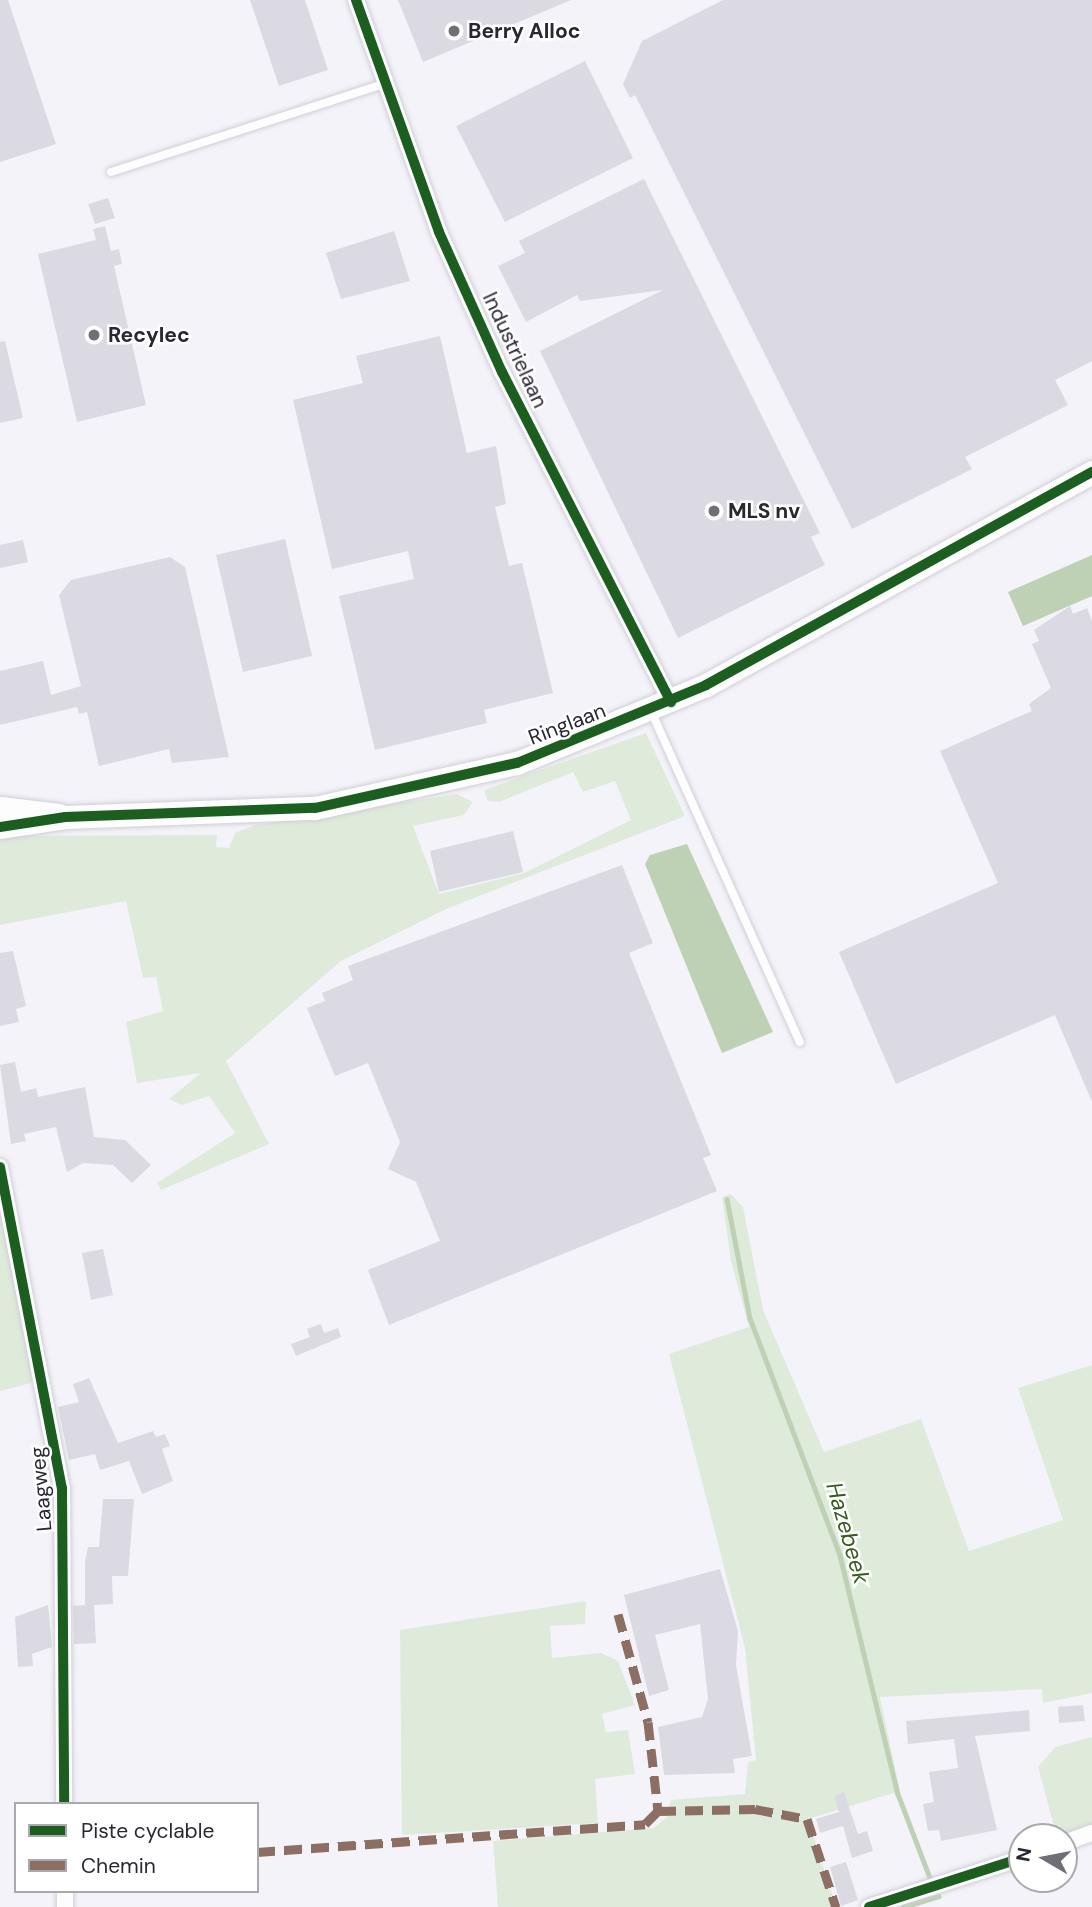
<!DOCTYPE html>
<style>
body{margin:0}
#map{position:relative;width:1092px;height:1907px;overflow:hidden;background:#f4f3f9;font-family:"DM Sans",sans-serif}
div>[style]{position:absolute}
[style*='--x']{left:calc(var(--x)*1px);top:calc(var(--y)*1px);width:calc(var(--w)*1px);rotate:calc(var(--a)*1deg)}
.green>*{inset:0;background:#dfebda}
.water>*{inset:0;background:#bed1b4}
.stream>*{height:4.5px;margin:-2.25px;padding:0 2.25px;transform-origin:2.25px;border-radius:2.25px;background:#bed1b4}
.building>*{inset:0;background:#dbdae2}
.roads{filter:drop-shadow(0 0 2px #d0ced7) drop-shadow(0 0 2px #d0ced7)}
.service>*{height:8px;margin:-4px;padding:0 4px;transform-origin:4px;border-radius:4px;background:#fdfdfe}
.minor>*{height:16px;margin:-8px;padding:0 8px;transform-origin:8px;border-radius:8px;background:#fdfdfe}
.secondary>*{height:23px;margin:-11.5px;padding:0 11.5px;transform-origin:11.5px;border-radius:11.5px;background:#fdfdfe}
.quiet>*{height:9px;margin-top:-4.5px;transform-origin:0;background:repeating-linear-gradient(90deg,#8d6e63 0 18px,transparent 0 27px)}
.cycleway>*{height:10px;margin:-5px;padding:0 5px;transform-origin:5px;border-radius:5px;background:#1b5e20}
.dots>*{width:19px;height:19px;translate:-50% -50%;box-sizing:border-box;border:4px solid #fff;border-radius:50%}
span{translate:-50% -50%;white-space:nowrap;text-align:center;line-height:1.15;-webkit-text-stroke:5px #fff;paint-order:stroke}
.poi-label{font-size:21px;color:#2a2733;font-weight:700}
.left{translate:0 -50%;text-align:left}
.street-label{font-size:21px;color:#2a2733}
.water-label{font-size:23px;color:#385b1e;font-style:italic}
.legend{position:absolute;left:14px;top:1802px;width:245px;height:91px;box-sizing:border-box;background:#fff;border:2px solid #aaa9ad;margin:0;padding:9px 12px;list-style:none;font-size:21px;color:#2a2733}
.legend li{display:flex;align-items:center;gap:14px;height:35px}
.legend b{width:35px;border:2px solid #aaa9ad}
.north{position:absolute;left:1008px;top:1823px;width:70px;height:70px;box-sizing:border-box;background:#fff;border:2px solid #aaa9ad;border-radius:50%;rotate:280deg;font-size:19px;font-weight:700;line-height:28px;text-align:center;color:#2a2733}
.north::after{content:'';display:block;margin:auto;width:24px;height:32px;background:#716e78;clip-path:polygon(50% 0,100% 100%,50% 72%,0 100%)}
</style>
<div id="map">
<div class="green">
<div style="clip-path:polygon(646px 733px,685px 816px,446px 909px,341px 961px,226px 1061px,269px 1144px,161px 1190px,157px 1183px,235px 1133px,209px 1096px,182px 1105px,169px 1099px,201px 1073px,137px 1083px,126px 1022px,163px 1011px,156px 977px,143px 978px,126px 901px,0 925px,0 836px,217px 835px,216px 847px,229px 848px,235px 833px,255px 825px,457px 794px,473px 802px,464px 815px,413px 826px,439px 894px,524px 873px,631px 820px,615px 781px,583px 792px,573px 772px,499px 802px,488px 801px,484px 790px)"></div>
<div style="clip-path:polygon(731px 1194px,743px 1207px,763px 1310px,824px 1452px,921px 1419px,969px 1551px,1063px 1520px,1018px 1388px,1092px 1365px,1092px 1693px,1043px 1703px,1042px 1689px,880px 1697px,900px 1791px,808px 1819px,836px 1907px,498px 1907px,493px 1841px,654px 1828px,667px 1817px,671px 1800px,745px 1794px,748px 1762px,756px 1760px,745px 1648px,669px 1354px,749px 1327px,731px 1261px,722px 1197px)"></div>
<div style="clip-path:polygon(0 1198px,36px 1374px,31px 1383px,0 1391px)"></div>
<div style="clip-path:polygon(586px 1601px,585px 1624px,550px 1626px,552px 1658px,601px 1653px,618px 1661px,635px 1705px,602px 1714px,606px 1732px,628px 1730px,635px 1774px,595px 1779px,598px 1823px,402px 1835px,400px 1630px)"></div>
<div style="clip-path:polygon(1092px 1737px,1092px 1826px,1057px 1837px,1038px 1767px,1055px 1747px)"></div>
</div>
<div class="water">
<div style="clip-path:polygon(1092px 555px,1092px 596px,1023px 626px,1008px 592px)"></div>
<div style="clip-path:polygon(687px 844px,773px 1032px,722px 1053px,645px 864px,650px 855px)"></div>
</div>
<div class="stream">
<div style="--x:727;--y:1199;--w:121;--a:79.1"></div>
<div style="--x:750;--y:1318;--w:254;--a:69.2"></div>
<div style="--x:840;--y:1555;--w:246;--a:76.4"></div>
<div style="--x:898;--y:1794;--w:90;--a:69.1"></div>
<div style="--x:903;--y:1907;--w:37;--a:-17"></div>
</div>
<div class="building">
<div style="clip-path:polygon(0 0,8px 0,56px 144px,0 162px)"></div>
<div style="clip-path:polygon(250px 0,305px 0,328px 70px,279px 86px)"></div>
<div style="clip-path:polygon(398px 0,571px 0,423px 62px)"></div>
<div style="clip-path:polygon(723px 0,1092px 0,1092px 361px,1055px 380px,1068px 405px,965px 457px,972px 469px,852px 529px,635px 95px,630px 98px,623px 84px,642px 41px)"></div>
<div style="clip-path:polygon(585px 61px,633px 158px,505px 222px,456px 126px)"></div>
<div style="clip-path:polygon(644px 179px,820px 533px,811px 537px,825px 565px,678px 638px,540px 351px,663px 290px,580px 301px,577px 295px,526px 322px,498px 266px,525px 253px,519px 241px)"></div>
<div style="clip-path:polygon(108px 198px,115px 218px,95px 224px,88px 204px)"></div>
<div style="clip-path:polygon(105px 226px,111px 251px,119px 249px,122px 264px,114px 266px,146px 405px,77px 422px,38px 254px,96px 240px,93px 229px)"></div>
<div style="clip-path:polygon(394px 231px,410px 281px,341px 299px,326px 253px)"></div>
<div style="clip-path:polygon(440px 336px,467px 453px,496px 446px,506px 504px,495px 507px,509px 566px,522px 563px,553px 693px,484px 710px,487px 723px,375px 750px,339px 596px,414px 579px,408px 551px,332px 569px,293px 400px,363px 383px,356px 356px)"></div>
<div style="clip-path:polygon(5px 341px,23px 418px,0 423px,0 342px)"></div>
<div style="clip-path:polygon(285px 539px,312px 656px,243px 672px,216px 555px)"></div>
<div style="clip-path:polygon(23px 540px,28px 562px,0 568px,0 545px)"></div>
<div style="clip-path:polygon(170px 557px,185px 567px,229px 757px,172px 763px,169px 749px,99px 766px,87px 712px,79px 714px,77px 707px,0 725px,0 671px,43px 661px,51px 695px,81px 686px,59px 595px,71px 580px)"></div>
<div style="clip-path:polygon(1070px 606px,1073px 614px,1087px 608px,1092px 621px,1092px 1102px,1055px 1015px,896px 1084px,839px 952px,998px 883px,940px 751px,1032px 711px,1029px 704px,1051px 688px,1032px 644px,1039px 641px,1034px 630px)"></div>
<div style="clip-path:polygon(513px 831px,523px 872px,439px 892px,430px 851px)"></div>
<div style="clip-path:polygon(622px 865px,653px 943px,629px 953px,711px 1155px,703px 1158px,717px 1191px,389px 1325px,368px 1270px,440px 1241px,416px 1182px,388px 1169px,400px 1142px,368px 1063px,335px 1076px,307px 1008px,325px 1001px,322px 993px,353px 980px,348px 966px)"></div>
<div style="clip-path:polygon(13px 951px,26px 1006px,16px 1009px,19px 1022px,0 1026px,0 953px)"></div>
<div style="clip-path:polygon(15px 1062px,21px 1092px,36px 1088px,38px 1097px,85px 1087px,94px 1137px,125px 1140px,151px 1165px,132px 1183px,113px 1165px,83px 1163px,67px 1172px,56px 1127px,24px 1134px,26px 1141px,11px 1144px,0 1065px)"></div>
<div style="clip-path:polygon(103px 1249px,113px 1295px,91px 1300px,82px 1253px)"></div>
<div style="clip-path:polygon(321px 1324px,324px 1333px,338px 1328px,341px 1337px,296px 1356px,291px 1344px,310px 1337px,307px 1329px)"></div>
<div style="clip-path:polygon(89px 1378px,118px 1443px,153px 1431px,156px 1437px,165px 1434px,170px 1446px,162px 1449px,173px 1481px,142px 1494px,129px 1461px,100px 1470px,95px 1454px,69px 1460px,58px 1407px,79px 1402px,73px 1384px)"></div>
<div style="clip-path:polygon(103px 1499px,134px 1499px,128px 1576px,112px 1576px,113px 1604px,94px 1605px,96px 1643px,74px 1644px,73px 1606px,85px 1605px,85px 1562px,88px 1547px,99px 1547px)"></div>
<div style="clip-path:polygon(720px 1569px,738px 1631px,736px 1665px,752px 1756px,733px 1759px,735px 1773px,664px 1775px,658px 1727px,702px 1717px,708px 1699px,700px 1624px,655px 1635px,669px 1690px,649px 1696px,624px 1595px)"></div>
<div style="clip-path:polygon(48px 1605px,52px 1647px,32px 1654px,33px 1666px,18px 1667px,15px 1617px)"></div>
<div style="clip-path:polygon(1083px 1705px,1085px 1721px,1059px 1723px,1058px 1707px)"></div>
<div style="clip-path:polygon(1029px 1710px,1030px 1731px,975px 1736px,997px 1830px,941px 1841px,939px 1830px,928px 1831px,923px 1804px,934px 1802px,929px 1772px,958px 1768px,954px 1739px,908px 1744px,906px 1721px)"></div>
<div style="clip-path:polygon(844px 1792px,858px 1834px,867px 1831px,873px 1851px,852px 1858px,843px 1826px,820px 1833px,816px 1819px,839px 1812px,834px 1796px)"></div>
<div style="clip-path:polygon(846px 1862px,858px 1900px,841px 1906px,830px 1867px)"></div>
</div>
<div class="roads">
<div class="service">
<div style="--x:111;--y:172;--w:286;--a:-17.9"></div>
<div style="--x:651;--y:711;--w:363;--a:65.8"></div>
</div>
<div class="minor">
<div style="--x:356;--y:0;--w:246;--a:70.3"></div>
<div style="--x:439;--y:232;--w:154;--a:65.8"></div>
<div style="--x:502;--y:372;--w:371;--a:62.9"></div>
<div style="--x:0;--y:1167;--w:327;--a:79.1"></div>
<div style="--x:62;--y:1488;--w:316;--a:89.6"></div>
<div style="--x:1064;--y:1843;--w:30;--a:-20"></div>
<div style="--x:65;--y:1891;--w:16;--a:90"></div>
<div style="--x:869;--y:1907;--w:161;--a:-17.8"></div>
</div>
<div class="secondary">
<div style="--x:0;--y:808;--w:59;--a:6.8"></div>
<div style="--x:0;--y:827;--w:66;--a:-8.7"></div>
<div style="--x:65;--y:817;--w:250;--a:-2.1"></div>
<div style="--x:315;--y:808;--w:207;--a:-12.6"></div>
<div style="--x:517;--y:763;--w:204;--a:-22.4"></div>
<div style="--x:706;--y:685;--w:441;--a:-28.9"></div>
</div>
</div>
<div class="quiet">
<div style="--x:618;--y:1614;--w:112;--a:74.5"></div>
<div style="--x:648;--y:1722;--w:90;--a:83.6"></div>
<div style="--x:658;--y:1811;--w:97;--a:-1.2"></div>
<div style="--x:755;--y:1809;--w:53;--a:10.9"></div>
<div style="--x:807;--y:1819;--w:93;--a:71.8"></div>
<div style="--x:257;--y:1852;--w:389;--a:-4.1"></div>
<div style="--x:645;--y:1824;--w:18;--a:-45"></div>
</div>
<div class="cycleway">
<div style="--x:356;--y:0;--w:246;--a:70.3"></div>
<div style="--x:439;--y:232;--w:154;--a:65.8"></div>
<div style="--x:502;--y:372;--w:371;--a:62.9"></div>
<div style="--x:0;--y:827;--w:66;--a:-8.7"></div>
<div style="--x:65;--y:817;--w:250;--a:-2.1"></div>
<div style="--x:315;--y:808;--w:207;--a:-12.6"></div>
<div style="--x:517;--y:763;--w:204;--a:-22.4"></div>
<div style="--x:706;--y:685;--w:441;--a:-28.9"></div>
<div style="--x:0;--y:1167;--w:327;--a:79.1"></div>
<div style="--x:62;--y:1488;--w:316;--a:89.6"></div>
<div style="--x:869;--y:1907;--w:161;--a:-17.8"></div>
</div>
<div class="dots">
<div style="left:454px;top:31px;background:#716e78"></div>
<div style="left:94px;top:335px;background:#716e78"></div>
<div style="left:714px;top:511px;background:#716e78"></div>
</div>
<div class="poi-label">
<span class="left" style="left:468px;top:31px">Berry Alloc</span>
<span class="left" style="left:108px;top:335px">Recylec</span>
<span class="left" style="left:728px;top:511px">MLS nv</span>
</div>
<div class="street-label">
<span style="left:515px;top:350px;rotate:65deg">Industrielaan</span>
<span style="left:567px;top:724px;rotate:-21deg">Ringlaan</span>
<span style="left:41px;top:1489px;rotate:-95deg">Laagweg</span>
</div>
<div class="water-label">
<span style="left:848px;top:1533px;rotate:74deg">Hazebeek</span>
</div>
<ul class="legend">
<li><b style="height:9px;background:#1b5e20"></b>Piste cyclable</li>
<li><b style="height:9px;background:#8d6e63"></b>Chemin</li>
</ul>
<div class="north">N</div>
</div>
